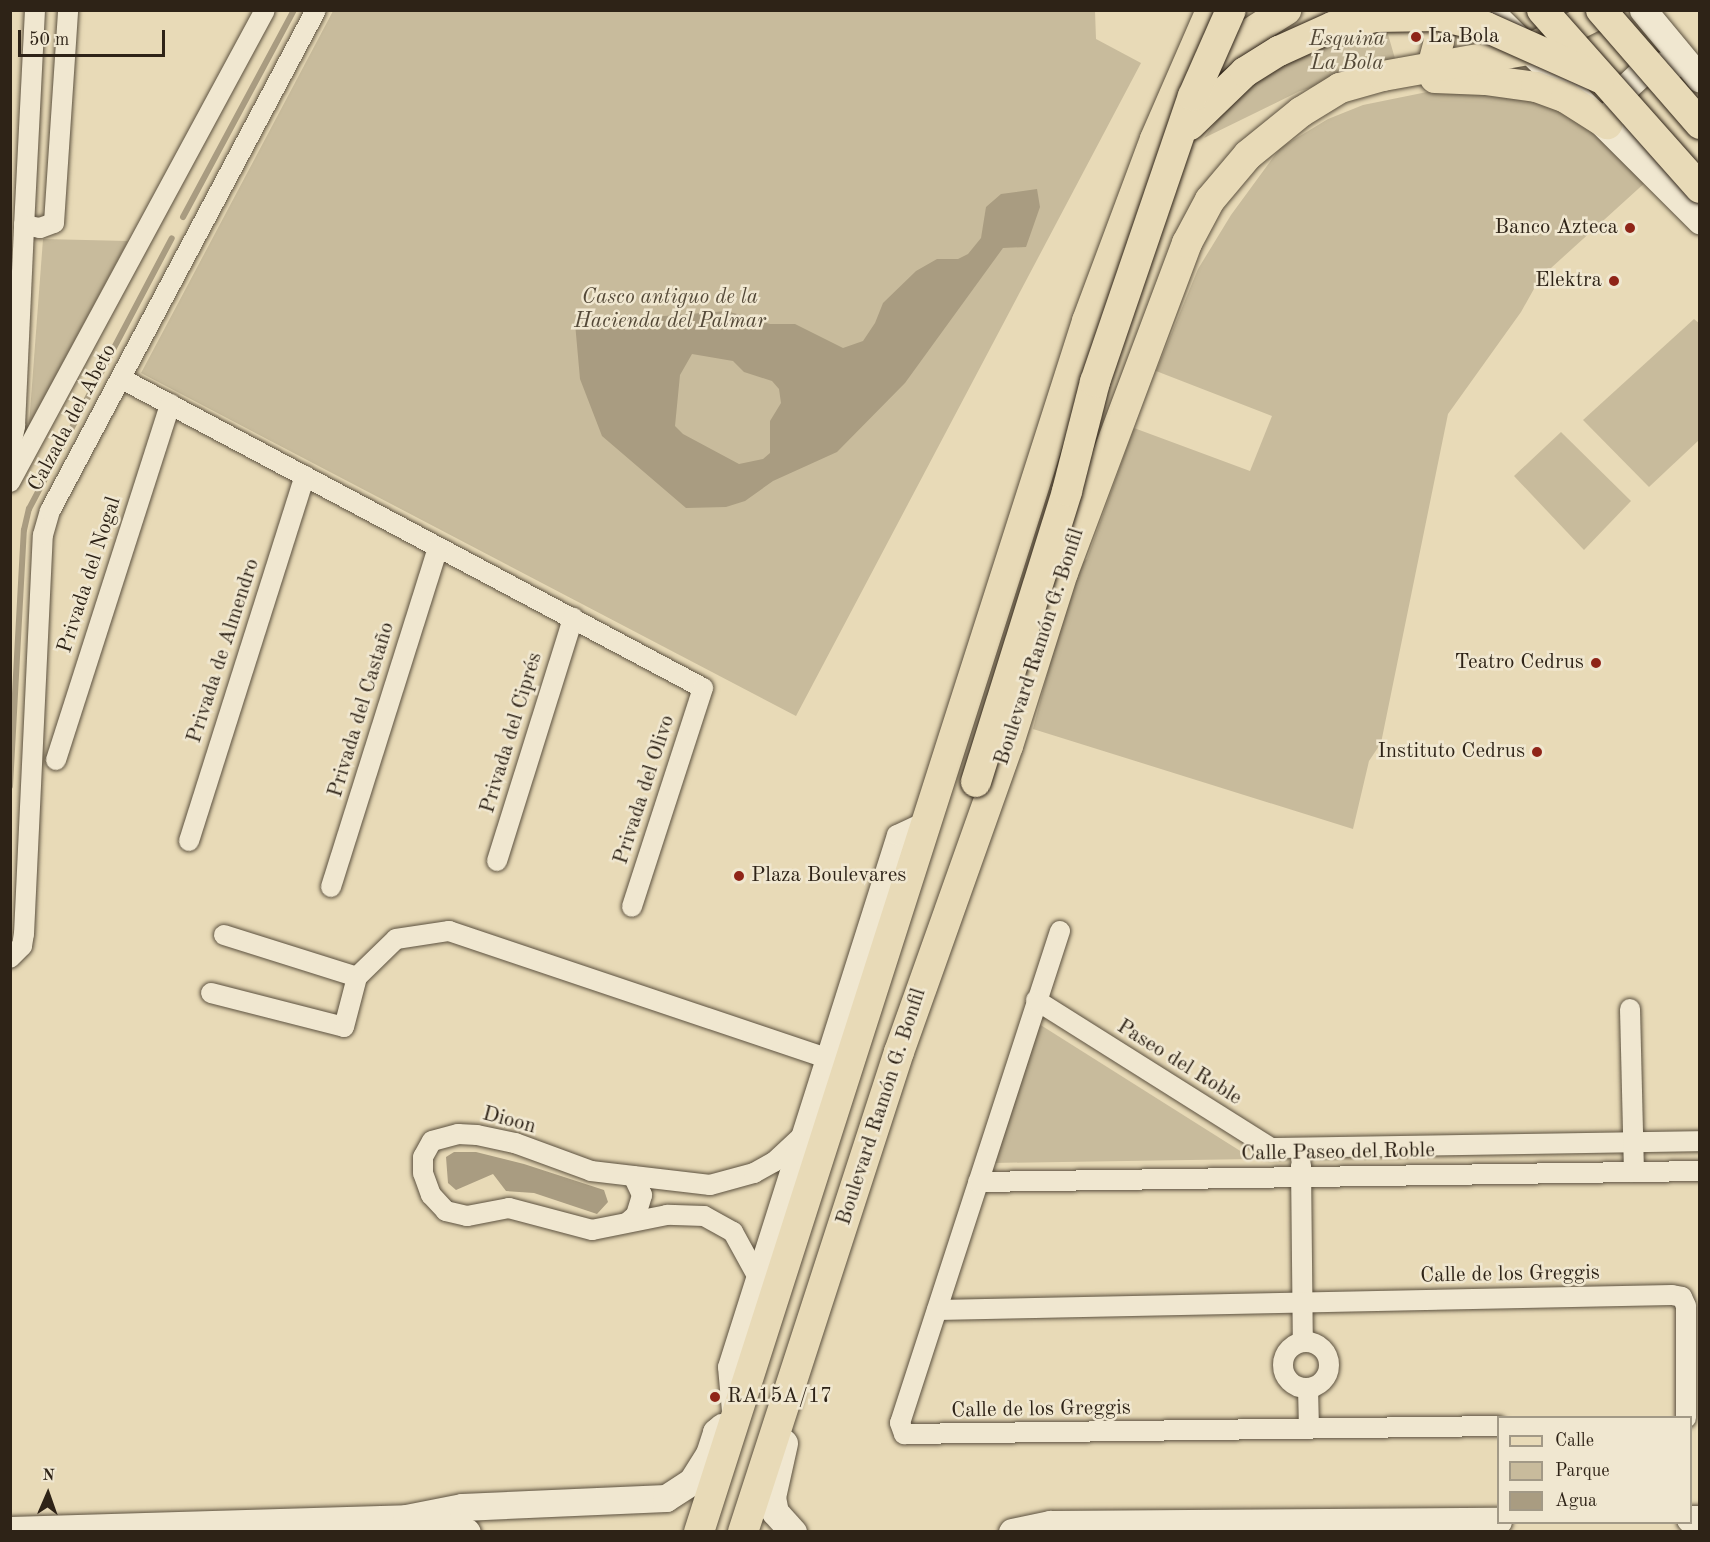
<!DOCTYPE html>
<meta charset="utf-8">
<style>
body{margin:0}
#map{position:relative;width:1710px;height:1542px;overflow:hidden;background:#e8dab7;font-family:"Old Standard TT",serif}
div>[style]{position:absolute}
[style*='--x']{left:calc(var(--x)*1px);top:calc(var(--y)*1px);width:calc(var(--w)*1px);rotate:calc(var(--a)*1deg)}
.green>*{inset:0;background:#c8bb9c}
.water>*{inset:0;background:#a99c81}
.stream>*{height:6px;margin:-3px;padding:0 3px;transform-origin:3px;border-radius:3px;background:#a99c81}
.roads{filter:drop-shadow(0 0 2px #5c513f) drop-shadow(0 0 2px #5c513f)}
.street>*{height:20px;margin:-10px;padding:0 10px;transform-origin:10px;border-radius:10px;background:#f0e7d0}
.street>.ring{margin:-10px;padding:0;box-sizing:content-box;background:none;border:20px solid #f0e7d0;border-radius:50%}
.secondary>*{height:27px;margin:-13.5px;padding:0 13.5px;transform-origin:13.5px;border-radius:13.5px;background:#f0e7d0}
.primary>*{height:30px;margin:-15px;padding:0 15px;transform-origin:15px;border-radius:15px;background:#e8dab7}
.bridges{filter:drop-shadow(0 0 2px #2e2317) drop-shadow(0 0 2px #2e2317)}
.primary-bridge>*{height:30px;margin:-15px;padding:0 15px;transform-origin:15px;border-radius:15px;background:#e8dab7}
.dots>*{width:16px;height:16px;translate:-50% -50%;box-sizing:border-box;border:3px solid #f0e7d0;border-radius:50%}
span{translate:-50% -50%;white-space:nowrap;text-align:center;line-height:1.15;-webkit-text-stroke:5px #f0e7d0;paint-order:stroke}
.poi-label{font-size:21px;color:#2e2317}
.left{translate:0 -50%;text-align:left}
.right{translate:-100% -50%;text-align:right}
.park-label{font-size:21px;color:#544938;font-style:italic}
.street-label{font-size:21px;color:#2e2317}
.frame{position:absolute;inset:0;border:12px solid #2e2317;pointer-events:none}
.legend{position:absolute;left:1497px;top:1416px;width:195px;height:108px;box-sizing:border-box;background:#f0e7d0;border:2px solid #a29986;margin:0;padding:8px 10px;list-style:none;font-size:18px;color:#2e2317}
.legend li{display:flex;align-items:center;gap:12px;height:30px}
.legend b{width:30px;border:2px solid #a29986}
.north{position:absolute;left:18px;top:1464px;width:60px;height:60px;-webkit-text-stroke:4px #f0e7d0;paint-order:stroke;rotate:2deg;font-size:16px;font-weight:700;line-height:24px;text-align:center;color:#2e2317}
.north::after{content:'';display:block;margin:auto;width:21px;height:27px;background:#2e2317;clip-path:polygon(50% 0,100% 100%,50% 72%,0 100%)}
.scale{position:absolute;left:18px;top:30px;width:147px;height:27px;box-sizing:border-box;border:3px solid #2e2317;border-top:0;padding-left:8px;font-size:18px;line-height:21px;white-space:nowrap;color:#2e2317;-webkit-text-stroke:4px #f0e7d0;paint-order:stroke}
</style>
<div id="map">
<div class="green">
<div style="clip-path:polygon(333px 11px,1095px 11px,1096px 39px,1141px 63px,796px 716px,141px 373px)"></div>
<div style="clip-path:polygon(1385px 24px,1396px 62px,1300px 91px,1204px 138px,1231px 102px,1267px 66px)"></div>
<div style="clip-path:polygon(1427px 92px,1488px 93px,1540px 101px,1579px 116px,1648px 180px,1540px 278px,1521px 312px,1448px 414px,1381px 743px,1369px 761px,1353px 829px,1033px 729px,1052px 656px,1065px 574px,1087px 559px,1134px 428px,1250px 471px,1272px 416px,1156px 371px,1198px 269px,1231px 215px,1280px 148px,1328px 119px,1363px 105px)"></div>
<div style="clip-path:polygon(43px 239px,128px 241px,29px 425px)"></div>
<div style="clip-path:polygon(1694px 319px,1700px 324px,1699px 440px,1649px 487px,1583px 420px)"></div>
<div style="clip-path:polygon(1561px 432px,1631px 501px,1584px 550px,1514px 476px)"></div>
<div style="clip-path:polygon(1039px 1024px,1253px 1159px,992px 1163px)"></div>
</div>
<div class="water">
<div style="clip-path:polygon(evenodd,1037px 189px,1040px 207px,1026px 247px,1003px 248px,905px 383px,837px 452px,773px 481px,745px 501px,726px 507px,686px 508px,602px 436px,580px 379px,575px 323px,727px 311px,770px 324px,795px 324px,843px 348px,863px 341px,875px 323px,883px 303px,916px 271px,937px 259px,958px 259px,968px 254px,981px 238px,986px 207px,1001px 194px,1037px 189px,692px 354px,733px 361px,744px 372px,772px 381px,779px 389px,781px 403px,770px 421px,770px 453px,763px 459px,739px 464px,683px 434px,675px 426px,680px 375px,692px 354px)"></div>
<div style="clip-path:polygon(454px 1152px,476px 1152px,524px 1164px,604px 1190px,608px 1202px,597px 1214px,534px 1193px,506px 1191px,493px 1174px,456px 1190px,448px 1183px,446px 1157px)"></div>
</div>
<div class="stream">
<div style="--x:183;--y:217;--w:235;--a:-61.8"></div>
<div style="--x:10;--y:786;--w:256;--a:-86.9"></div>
<div style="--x:24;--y:530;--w:22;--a:-77"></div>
<div style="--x:29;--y:509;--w:306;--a:-62.2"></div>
</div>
<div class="roads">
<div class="street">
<div style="--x:35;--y:10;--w:215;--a:92.9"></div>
<div style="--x:24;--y:225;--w:16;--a:11"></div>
<div style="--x:40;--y:228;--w:15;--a:-20"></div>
<div style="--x:54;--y:223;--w:213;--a:-86.2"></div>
<div style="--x:122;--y:379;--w:658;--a:28.01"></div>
<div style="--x:703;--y:688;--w:230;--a:108"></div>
<div style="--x:10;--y:450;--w:25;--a:-78"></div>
<div style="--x:15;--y:426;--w:201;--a:-87.4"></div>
<div style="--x:10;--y:482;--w:536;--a:-61.62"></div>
<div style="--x:56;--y:760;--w:374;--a:-72.2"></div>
<div style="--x:189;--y:841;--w:383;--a:-72.4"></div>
<div style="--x:497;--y:861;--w:255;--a:-72.6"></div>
<div style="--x:331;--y:887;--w:356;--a:-72.5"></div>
<div style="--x:1060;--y:931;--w:517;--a:108.01"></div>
<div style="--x:900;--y:1423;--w:12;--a:70"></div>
<div style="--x:904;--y:1434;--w:594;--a:-0.77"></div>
<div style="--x:224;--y:935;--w:139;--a:17.5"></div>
<div style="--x:10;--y:958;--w:17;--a:-45"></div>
<div style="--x:22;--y:946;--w:12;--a:-81"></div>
<div style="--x:24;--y:934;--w:399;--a:-87.3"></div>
<div style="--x:43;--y:535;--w:25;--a:-74"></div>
<div style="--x:50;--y:511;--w:567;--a:-62.03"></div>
<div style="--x:211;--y:993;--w:137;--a:14.3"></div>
<div style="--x:344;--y:1027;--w:52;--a:-75.4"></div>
<div style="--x:357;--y:977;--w:54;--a:-44.3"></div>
<div style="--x:396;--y:939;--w:54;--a:-8.6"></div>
<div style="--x:449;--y:931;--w:424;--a:18.6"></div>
<div style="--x:1036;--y:1000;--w:278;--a:32.2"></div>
<div style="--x:1271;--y:1148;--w:429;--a:-0.9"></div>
<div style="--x:1630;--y:1009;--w:163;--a:88.6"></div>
<div style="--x:1301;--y:1165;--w:177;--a:89.4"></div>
<div style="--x:978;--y:1182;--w:722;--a:-0.87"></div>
<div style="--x:628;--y:1222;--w:11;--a:-41"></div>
<div style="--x:636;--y:1215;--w:21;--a:-73"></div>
<div style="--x:642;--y:1195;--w:21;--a:-115"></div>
<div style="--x:756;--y:1274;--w:48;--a:-118.7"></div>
<div style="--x:733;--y:1232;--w:33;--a:-151"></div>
<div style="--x:704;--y:1216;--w:37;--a:-178"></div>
<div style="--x:667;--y:1215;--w:76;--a:168.7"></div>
<div style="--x:592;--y:1230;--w:86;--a:-165.2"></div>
<div style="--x:509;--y:1208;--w:43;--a:169.2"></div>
<div style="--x:467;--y:1216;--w:22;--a:-167"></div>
<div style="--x:446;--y:1211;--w:22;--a:-133"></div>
<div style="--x:431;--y:1195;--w:23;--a:-110"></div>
<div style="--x:423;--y:1173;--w:16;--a:-90"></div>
<div style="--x:423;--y:1157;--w:18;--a:-61"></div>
<div style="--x:432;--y:1141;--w:27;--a:-15"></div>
<div style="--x:458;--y:1134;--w:19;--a:3"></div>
<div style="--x:477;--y:1135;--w:39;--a:12"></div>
<div style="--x:515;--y:1143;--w:81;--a:20.2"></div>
<div style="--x:591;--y:1171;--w:120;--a:6.7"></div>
<div style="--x:710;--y:1185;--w:46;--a:-15.3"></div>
<div style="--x:754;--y:1173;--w:23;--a:-29"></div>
<div style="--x:774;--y:1162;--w:40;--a:-43"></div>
<div style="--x:937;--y:1310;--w:735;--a:-1.17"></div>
<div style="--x:1672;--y:1295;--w:10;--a:11"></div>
<div style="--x:1682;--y:1297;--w:10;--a:66"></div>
<div style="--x:1686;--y:1306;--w:112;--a:90"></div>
<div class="ring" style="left:1283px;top:1342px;width:26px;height:26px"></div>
<div style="--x:1308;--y:1388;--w:41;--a:88.6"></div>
<div style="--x:732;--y:1411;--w:44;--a:-95.2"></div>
<div style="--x:728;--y:1367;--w:558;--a:-72.38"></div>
<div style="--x:897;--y:835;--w:35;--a:-25"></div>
</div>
<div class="secondary">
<div style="--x:1489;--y:10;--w:298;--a:44.9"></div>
<div style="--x:1643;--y:10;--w:89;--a:50.4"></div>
<div style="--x:1611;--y:116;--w:33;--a:-63"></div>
<div style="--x:1626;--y:87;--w:19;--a:-43"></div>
<div style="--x:1640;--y:74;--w:18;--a:-27"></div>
<div style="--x:1656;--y:66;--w:28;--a:-8"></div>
<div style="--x:784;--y:1443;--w:55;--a:102.5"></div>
<div style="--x:772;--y:1497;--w:15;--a:79"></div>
<div style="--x:775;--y:1512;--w:27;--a:48"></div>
<div style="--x:1690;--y:1519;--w:10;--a:0"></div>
<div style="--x:413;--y:1520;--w:55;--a:12.5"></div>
<div style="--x:10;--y:1530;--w:396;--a:-1.7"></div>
<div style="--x:406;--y:1518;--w:57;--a:-11.1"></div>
<div style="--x:462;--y:1507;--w:204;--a:-2.5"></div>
<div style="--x:666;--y:1498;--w:31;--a:-33"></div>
<div style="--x:692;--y:1481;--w:32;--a:-58"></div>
<div style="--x:709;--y:1454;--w:23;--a:-72"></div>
<div style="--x:716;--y:1432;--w:8;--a:-40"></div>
<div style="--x:1012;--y:1532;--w:39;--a:-12"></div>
<div style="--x:1050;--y:1524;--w:448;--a:-0.4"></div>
</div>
<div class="primary">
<div style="--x:1427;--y:10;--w:18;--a:56"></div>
<div style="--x:1437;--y:25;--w:16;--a:83"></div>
<div style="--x:1439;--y:41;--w:28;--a:105"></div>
<div style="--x:1201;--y:69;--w:37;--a:-38"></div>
<div style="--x:1230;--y:46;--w:67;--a:-32.7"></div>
<div style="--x:1435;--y:78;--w:50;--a:2.3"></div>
<div style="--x:1485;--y:80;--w:51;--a:7.8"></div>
<div style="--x:1536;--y:87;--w:32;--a:20"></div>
<div style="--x:1566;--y:98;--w:49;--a:32.4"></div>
<div style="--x:699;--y:1532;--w:1272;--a:-72.23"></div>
<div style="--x:1087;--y:321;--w:194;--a:-69.5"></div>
<div style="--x:1155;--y:139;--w:141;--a:-66.5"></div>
<div style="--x:743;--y:1532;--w:505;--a:-72"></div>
<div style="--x:899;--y:1052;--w:325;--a:-70.4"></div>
<div style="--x:1008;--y:746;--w:182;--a:-72.4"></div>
<div style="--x:1063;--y:573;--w:353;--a:-69.4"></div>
<div style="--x:1187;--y:243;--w:49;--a:-61.9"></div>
<div style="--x:1210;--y:200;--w:59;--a:-49.8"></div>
<div style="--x:1248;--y:155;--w:68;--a:-39.1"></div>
<div style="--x:1301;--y:112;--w:46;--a:-31.6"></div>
<div style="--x:1340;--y:88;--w:45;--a:-15.6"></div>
<div style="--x:1383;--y:76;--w:146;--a:-10.2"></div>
<div style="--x:1527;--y:50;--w:89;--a:-26.6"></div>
</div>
</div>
<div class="bridges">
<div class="primary-bridge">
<div style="--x:1542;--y:10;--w:238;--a:48.4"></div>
<div style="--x:1601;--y:10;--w:151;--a:49"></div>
<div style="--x:1190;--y:125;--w:76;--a:-43.9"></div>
<div style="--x:1245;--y:72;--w:40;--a:-32"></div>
<div style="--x:1279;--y:51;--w:58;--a:-24.4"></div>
<div style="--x:1332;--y:27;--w:44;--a:-13.1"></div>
<div style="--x:1375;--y:17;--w:65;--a:-0.9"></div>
<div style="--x:1440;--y:16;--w:47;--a:13.4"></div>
<div style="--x:1486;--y:27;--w:125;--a:24.1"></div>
<div style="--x:976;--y:782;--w:305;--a:-72.6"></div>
<div style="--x:1067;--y:491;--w:113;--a:-75.6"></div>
<div style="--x:1095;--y:382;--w:302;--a:-71.1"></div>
<div style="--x:1193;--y:96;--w:94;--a:-66.2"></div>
</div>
</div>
<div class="dots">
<div style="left:1416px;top:37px;background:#8f2418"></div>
<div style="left:1630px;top:228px;background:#8f2418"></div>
<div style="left:1614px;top:281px;background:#8f2418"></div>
<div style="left:1596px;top:663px;background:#8f2418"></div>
<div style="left:1537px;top:752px;background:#8f2418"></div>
<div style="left:739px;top:876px;background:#8f2418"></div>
<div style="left:715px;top:1397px;background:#8f2418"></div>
</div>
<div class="poi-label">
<span class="left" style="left:1428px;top:37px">La Bola</span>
<span class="right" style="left:1618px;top:228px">Banco Azteca</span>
<span class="right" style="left:1602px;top:281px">Elektra</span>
<span class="right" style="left:1584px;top:663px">Teatro Cedrus</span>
<span class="right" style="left:1525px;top:752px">Instituto Cedrus</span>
<span class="left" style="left:751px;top:876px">Plaza Boulevares</span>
<span class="left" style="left:727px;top:1397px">RA15A/17</span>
</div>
<div class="park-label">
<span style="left:1347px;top:52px">Esquina<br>La Bola</span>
<span style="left:670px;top:310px">Casco antiguo de la<br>Hacienda del Palmar</span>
</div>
<div class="street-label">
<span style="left:73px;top:418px;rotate:-62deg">Calzada del Abeto</span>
<span style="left:90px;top:575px;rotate:-72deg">Privada del Nogal</span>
<span style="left:1040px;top:647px;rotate:-72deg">Boulevard Ramón G. Bonfil</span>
<span style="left:224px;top:651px;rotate:-72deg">Privada de Almendro</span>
<span style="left:362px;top:710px;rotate:-73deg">Privada del Castaño</span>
<span style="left:512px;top:733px;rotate:-73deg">Privada del Ciprés</span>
<span style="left:645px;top:790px;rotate:-72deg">Privada del Olivo</span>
<span style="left:1179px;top:1063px;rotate:32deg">Paseo del Roble</span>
<span style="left:882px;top:1107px;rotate:-72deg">Boulevard Ramón G. Bonfil</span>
<span style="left:509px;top:1121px;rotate:15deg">Dioon</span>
<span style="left:1338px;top:1153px;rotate:-1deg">Calle Paseo del Roble</span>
<span style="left:1510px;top:1275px;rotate:-1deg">Calle de los Greggis</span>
<span style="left:1041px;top:1410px;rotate:-1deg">Calle de los Greggis</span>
</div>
<div class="frame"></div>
<ul class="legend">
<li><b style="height:8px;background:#e8dab7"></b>Calle</li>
<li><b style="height:16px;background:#c8bb9c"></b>Parque</li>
<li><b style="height:16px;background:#a99c81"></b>Agua</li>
</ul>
<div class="north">N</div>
<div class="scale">50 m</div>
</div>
